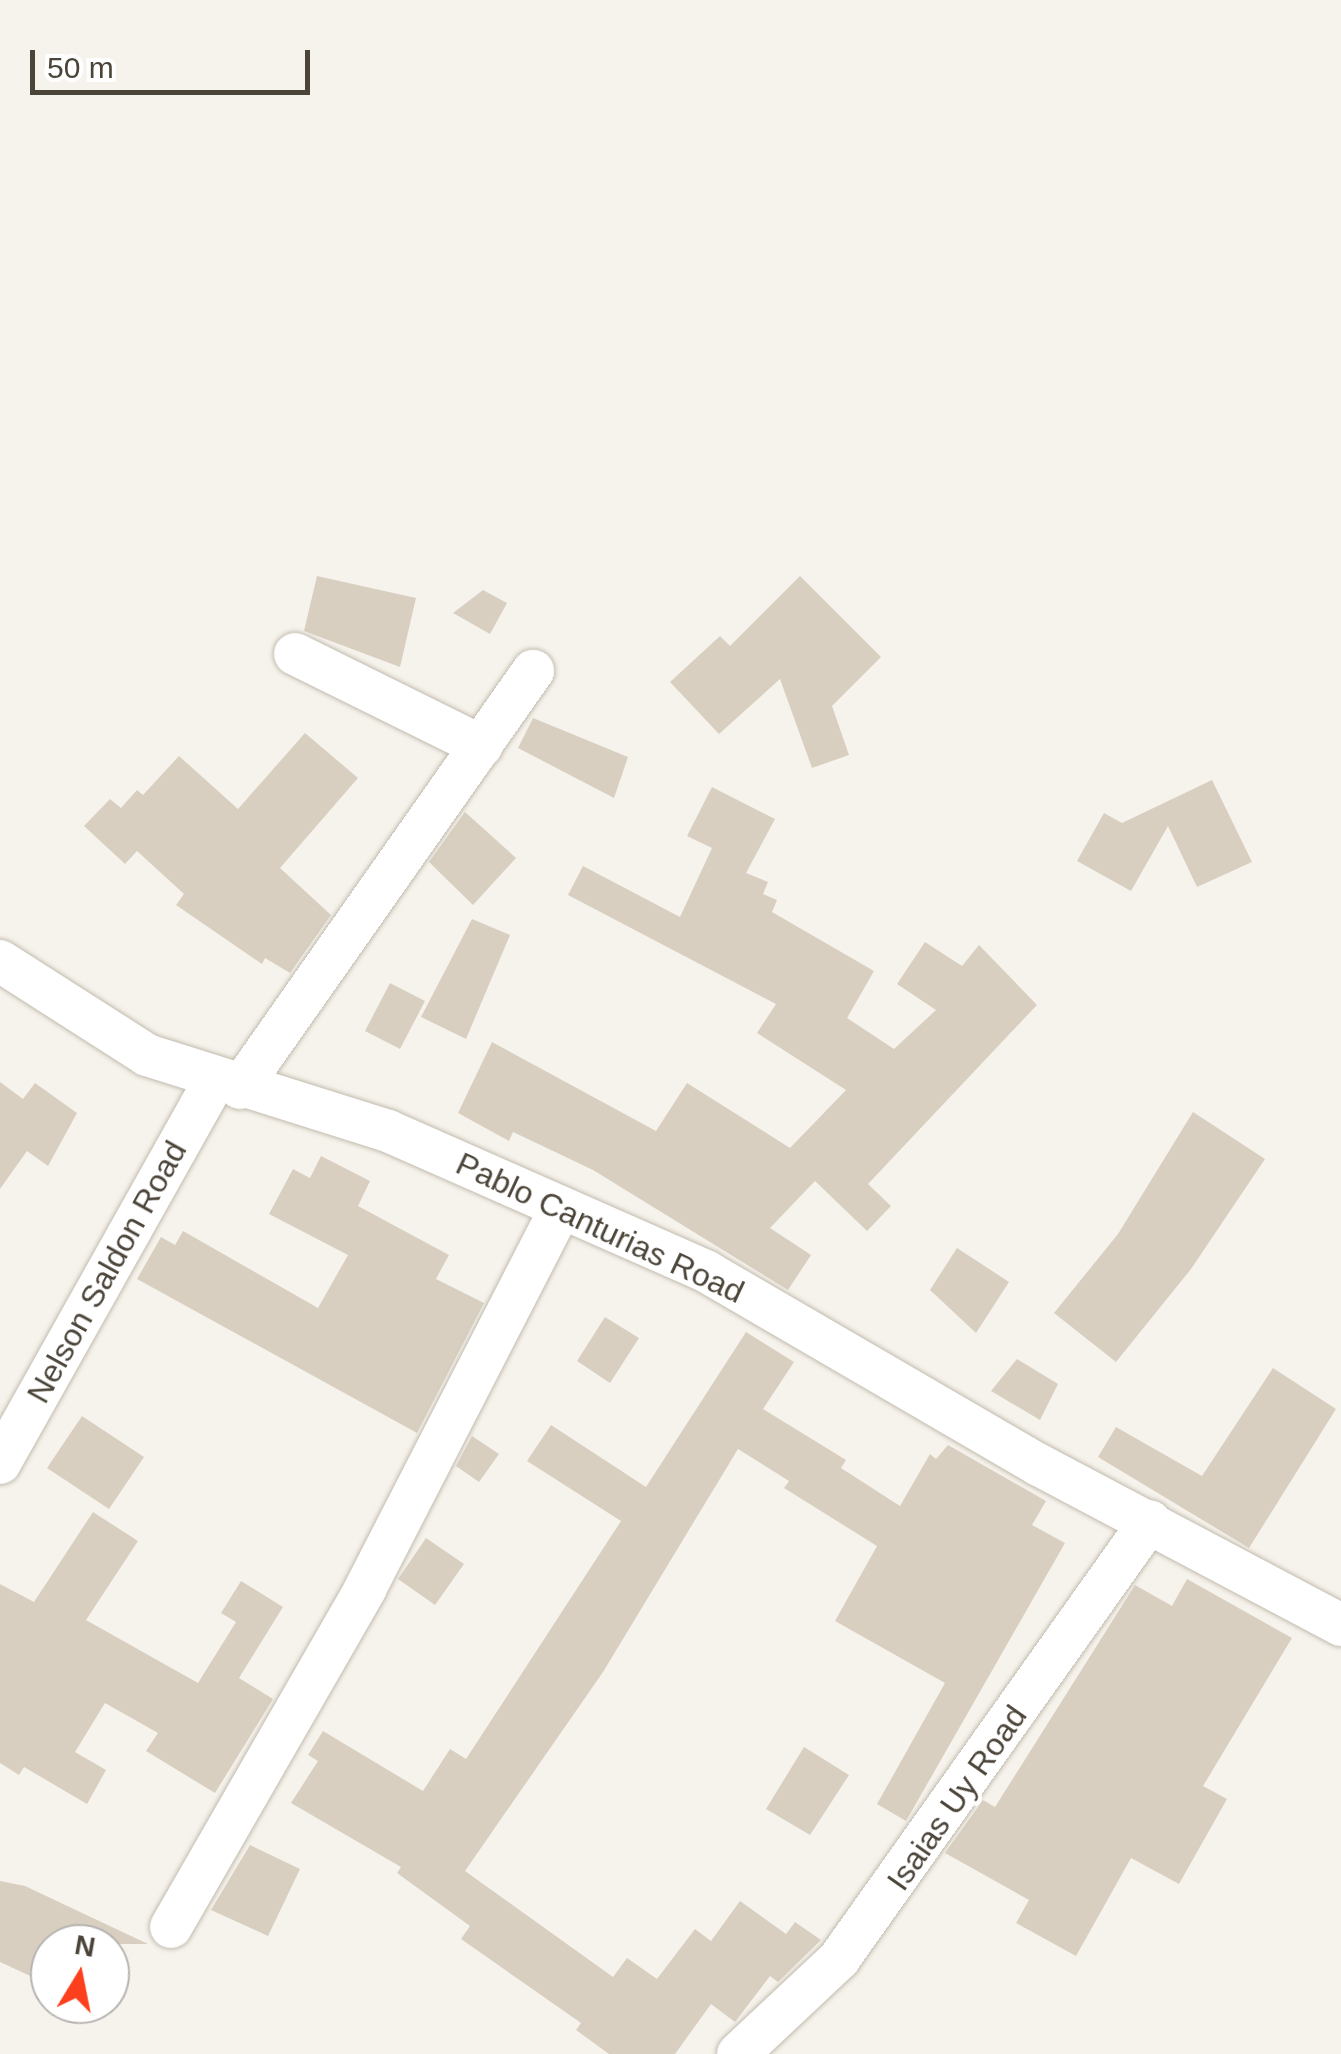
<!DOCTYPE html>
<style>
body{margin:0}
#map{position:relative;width:1341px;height:2054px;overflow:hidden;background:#f6f3ec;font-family:Arial,sans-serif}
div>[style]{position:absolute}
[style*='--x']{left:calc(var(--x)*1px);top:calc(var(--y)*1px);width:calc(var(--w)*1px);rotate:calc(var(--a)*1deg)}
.building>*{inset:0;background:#d8cfc1}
.roads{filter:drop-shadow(0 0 2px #c2bbae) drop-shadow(0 0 2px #c2bbae)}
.street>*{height:42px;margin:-21px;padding:0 21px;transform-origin:21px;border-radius:21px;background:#fff}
span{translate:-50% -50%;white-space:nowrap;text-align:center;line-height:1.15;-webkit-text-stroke:8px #fff;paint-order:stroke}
.street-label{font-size:32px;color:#4b4439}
.north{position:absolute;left:30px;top:1924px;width:100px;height:100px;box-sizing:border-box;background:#fff;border:2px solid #b7b4b0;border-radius:50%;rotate:10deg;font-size:28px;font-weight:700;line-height:40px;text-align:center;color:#4b4439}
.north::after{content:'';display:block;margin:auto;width:35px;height:45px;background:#fc3f1d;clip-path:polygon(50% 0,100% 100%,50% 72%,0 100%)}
.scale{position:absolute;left:30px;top:50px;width:280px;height:45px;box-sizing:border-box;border:5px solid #4b4439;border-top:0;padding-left:12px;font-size:30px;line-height:35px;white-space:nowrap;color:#4b4439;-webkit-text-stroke:8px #fff;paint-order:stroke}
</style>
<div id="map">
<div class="building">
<div style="clip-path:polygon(317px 576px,416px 598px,400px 667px,304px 631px)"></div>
<div style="clip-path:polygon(800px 576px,881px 657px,832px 706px,849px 755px,812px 768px,780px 679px,719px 734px,670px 682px,720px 636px,730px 646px)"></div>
<div style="clip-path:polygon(483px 590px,507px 603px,490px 634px,453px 613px)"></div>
<div style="clip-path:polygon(533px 718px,628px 757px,614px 798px,518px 748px)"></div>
<div style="clip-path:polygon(305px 733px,358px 778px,280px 868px,331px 915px,290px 973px,265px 958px,262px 964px,176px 905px,184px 894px,137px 851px,125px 864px,84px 826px,110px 799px,121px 808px,137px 790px,143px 795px,179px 756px,238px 809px)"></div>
<div style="clip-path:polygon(1212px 780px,1252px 862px,1197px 887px,1168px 826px,1131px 891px,1077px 861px,1104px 813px,1122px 823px)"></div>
<div style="clip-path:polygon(712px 787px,775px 819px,746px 873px,768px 882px,763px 894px,777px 900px,772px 912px,874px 971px,847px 1018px,894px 1049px,936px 1010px,897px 984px,925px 942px,962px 966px,979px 945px,1037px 1005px,868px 1184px,891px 1206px,867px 1231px,815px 1181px,770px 1228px,811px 1255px,788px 1290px,593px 1170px,513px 1132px,509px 1141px,458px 1113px,492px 1042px,656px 1131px,687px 1083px,790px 1148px,846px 1090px,757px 1033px,776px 1004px,568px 895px,583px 866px,680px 917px,712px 848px,687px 836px)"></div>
<div style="clip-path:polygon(465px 812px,516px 858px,473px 905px,429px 862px)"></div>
<div style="clip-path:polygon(472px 919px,510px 935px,466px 1039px,421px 1017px)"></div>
<div style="clip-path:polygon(390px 983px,425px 1001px,400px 1049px,365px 1031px)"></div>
<div style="clip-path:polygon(0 1082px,23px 1099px,35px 1083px,77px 1113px,48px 1166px,27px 1151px,0 1189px)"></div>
<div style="clip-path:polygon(1193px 1112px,1265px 1159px,1191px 1269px,1116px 1362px,1054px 1313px,1118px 1234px)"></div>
<div style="clip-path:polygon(321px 1156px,370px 1181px,358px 1206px,449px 1255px,436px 1279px,484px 1303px,417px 1433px,137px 1279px,161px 1237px,175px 1245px,183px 1231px,318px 1308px,348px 1255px,269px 1214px,293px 1169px,310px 1178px)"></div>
<div style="clip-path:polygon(957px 1248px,1009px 1282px,976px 1333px,930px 1290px)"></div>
<div style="clip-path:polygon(605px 1317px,639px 1338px,610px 1383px,577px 1361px)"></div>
<div style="clip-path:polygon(746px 1332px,794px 1362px,763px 1409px,846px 1460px,841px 1468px,900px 1506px,930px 1454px,936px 1459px,948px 1445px,1046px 1501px,1032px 1525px,1065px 1543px,906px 1821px,877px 1804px,945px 1683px,835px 1621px,877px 1546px,784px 1488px,789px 1481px,738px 1449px,603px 1672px,465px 1871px,613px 1977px,627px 1958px,657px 1979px,695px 1929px,711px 1941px,740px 1901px,786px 1934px,795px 1922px,821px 1940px,778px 1982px,770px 1976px,735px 2022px,711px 2004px,675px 2054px,609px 2054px,576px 2030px,581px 2023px,461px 1939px,470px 1926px,397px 1873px,401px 1867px,291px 1803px,318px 1761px,308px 1755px,323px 1731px,423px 1791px,450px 1749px,466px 1759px,621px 1521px,527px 1461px,551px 1425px,646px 1487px)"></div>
<div style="clip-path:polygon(1017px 1359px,1058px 1384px,1040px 1420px,991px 1391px)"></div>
<div style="clip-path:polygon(1273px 1368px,1336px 1409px,1249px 1548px,1098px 1457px,1116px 1427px,1202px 1476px)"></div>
<div style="clip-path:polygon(82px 1416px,144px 1457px,109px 1509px,47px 1468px)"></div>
<div style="clip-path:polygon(472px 1436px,499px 1454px,479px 1482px,456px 1466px)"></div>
<div style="clip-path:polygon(93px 1512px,138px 1541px,86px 1620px,198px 1683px,236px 1622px,221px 1613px,241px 1581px,283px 1607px,239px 1678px,273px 1699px,215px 1793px,146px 1751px,158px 1733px,105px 1703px,75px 1752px,106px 1770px,87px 1804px,24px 1767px,19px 1775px,0 1763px,0 1584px,34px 1602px)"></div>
<div style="clip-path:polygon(426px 1538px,464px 1564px,435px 1605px,398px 1579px)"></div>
<div style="clip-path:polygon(1187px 1579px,1292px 1638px,1203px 1786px,1227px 1799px,1179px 1884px,1131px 1858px,1076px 1956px,1016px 1923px,1029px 1900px,945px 1853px,983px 1800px,995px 1807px,1135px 1585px,1172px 1606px)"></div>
<div style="clip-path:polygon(804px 1747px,849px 1775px,810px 1835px,766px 1809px)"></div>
<div style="clip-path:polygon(250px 1845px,300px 1869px,268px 1936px,211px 1910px)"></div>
<div style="clip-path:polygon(0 1881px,25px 1886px,148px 1944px,50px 1944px,50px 1985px,0 1962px)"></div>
</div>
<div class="roads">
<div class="street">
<div style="--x:295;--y:654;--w:208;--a:26.3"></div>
<div style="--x:0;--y:961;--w:174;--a:32.6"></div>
<div style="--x:147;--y:1055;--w:253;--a:17.5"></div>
<div style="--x:388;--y:1131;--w:349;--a:23.8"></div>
<div style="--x:707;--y:1272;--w:384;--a:30.2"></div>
<div style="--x:1039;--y:1465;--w:342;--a:27.9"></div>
<div style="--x:240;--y:1088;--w:510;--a:-54.91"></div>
<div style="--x:0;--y:1463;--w:437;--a:-60.7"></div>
<div style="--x:171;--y:1927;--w:390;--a:-60.1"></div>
<div style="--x:365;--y:1589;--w:429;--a:-62.8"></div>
<div style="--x:738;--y:2054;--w:139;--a:-43.2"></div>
<div style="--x:839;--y:1959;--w:537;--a:-54.62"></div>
</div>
</div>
<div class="street-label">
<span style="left:600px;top:1228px;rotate:25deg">Pablo Canturias Road</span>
<span style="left:107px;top:1272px;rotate:-61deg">Nelson Saldon Road</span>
<span style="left:957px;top:1798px;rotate:-55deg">Isaias Uy Road</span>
</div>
<div class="north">N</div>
<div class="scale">50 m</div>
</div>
